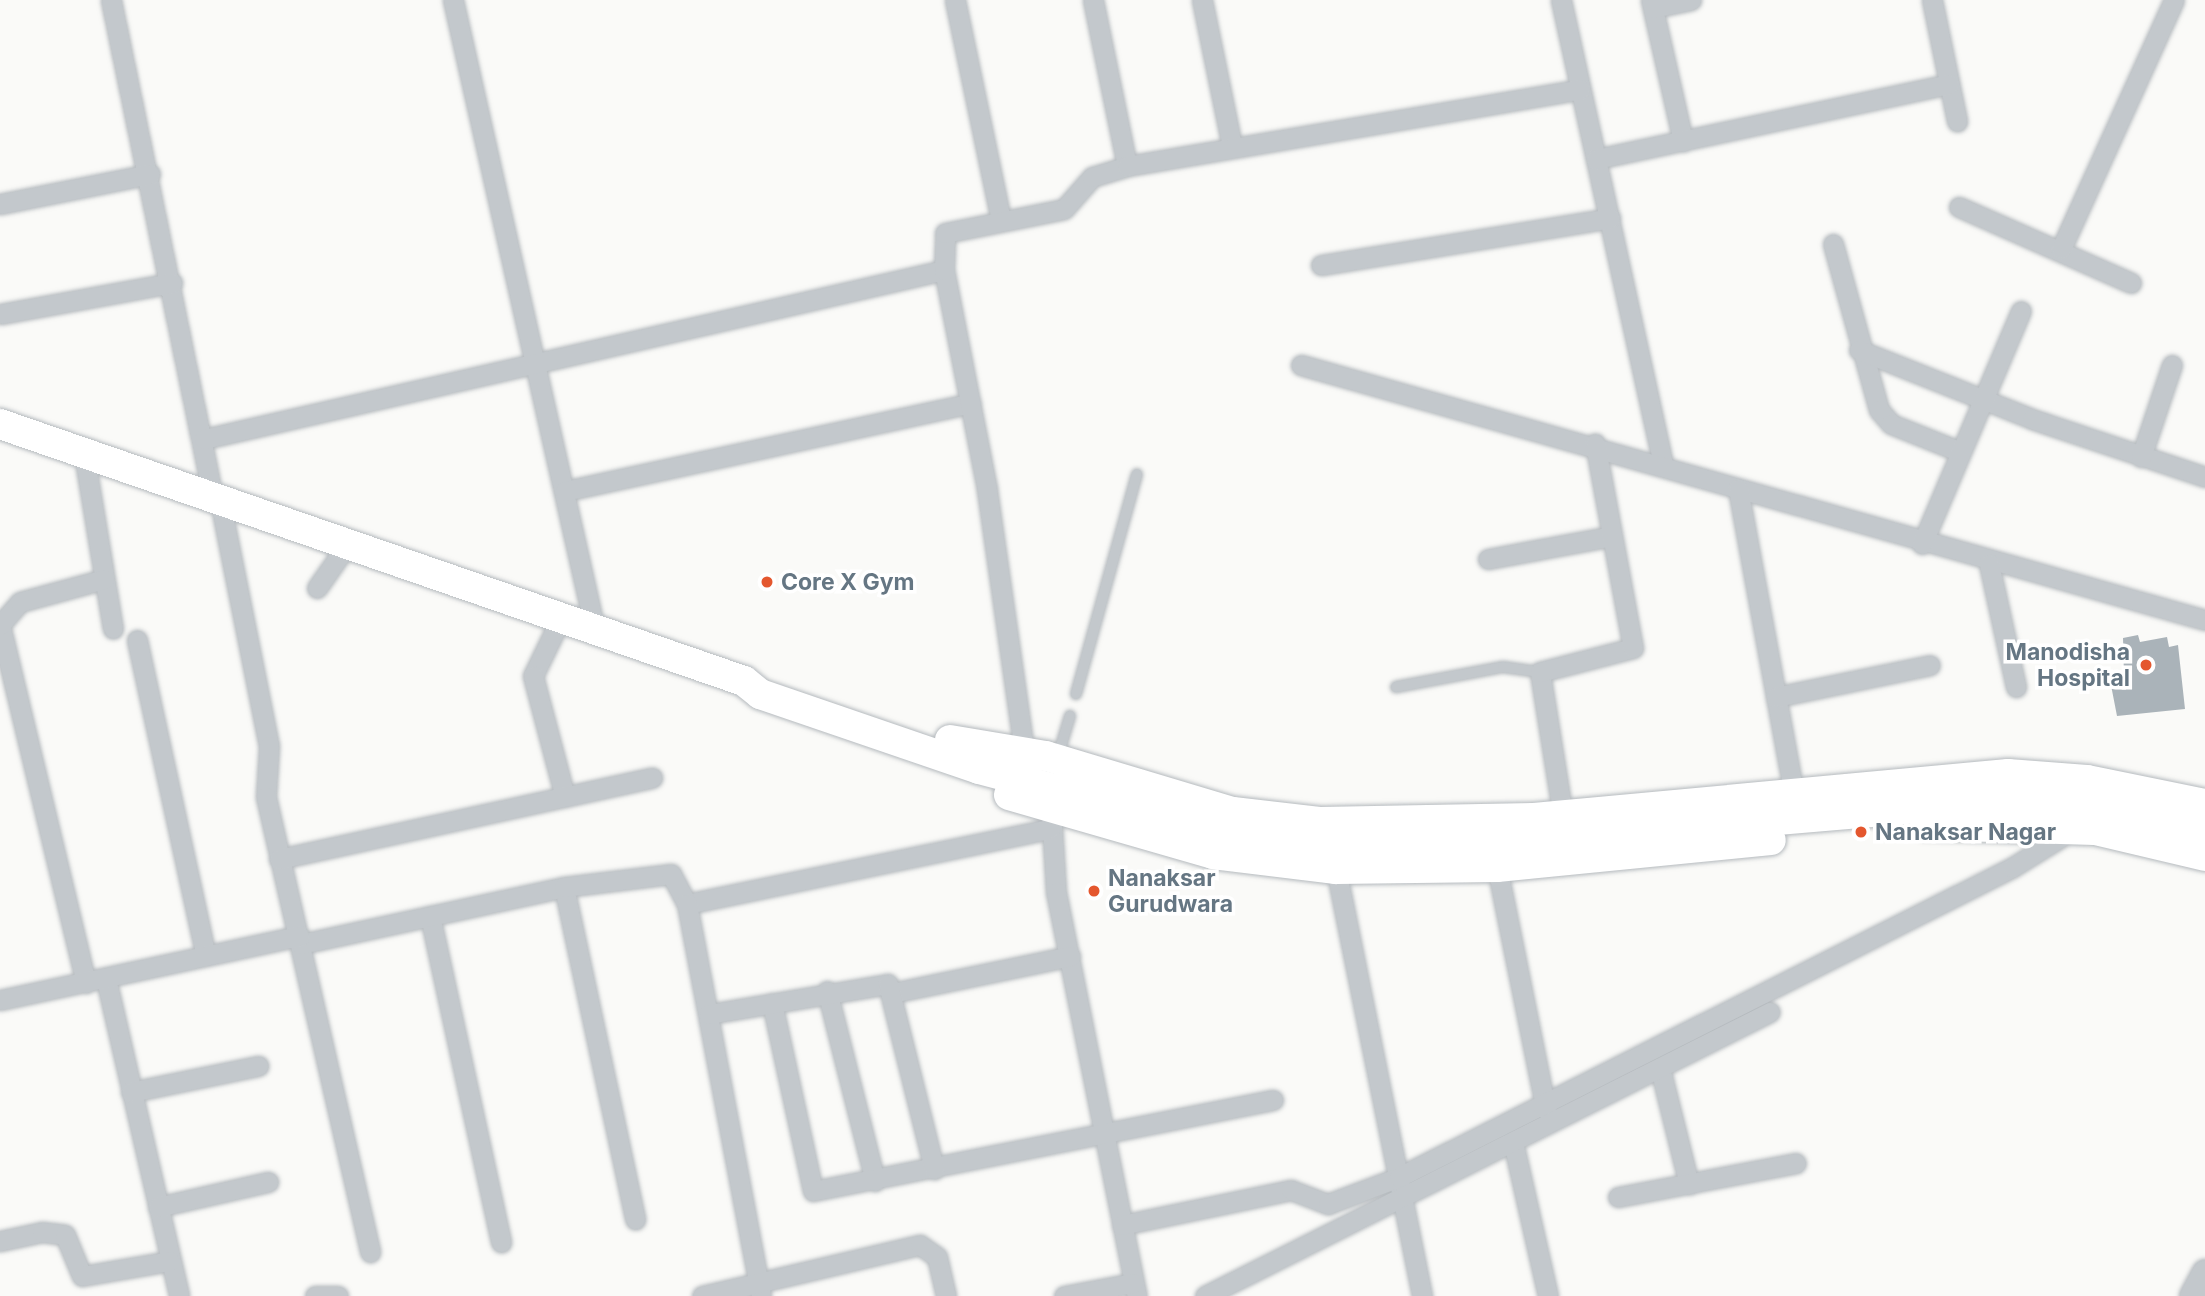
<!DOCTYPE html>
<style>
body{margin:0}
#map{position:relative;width:2205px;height:1296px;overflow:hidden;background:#fafaf8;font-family:Inter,sans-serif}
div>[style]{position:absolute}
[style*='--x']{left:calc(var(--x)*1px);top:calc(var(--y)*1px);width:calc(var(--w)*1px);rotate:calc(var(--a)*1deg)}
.building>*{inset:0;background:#aab3b9}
.roads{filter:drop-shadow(0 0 2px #b5babe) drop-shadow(0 0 2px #b5babe)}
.service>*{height:10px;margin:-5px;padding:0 5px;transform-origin:5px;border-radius:5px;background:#c3c8cc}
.minor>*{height:19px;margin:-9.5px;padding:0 9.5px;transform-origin:9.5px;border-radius:9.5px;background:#c3c8cc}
.tertiary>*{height:24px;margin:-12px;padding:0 12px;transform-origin:12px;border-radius:12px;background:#c3c8cc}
.primary>*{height:30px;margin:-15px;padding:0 15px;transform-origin:15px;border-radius:15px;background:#fff}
.dots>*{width:19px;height:19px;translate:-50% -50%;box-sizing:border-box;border:4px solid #fff;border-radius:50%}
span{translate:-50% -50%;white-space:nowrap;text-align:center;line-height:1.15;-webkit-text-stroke:7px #fff;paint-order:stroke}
.poi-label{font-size:23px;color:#657683;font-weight:700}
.left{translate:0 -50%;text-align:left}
.right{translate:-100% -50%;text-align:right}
</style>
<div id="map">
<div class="building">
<div style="clip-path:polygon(2138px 635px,2140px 642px,2167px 637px,2169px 647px,2178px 645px,2185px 709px,2117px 716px,2110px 680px,2124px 677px,2123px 638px)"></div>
</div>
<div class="roads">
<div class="service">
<div style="--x:1396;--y:687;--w:109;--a:-10.6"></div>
<div style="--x:1503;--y:667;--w:37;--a:8"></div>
<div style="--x:1076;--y:694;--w:228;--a:-74.5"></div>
<div style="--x:1058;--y:756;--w:42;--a:-73.3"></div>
</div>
<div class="minor">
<div style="--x:111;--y:0;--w:507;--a:78.4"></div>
<div style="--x:453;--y:0;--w:646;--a:77.3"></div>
<div style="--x:955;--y:0;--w:225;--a:78.2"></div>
<div style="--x:1093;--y:0;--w:169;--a:78.4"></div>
<div style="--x:1202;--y:0;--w:149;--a:78.4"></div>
<div style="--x:1561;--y:0;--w:474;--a:77.6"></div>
<div style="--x:1651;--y:0;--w:145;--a:77.2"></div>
<div style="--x:1932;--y:0;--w:124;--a:78.3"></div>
<div style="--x:1653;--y:8;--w:39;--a:-12"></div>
<div style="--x:1596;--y:159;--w:361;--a:-12"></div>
<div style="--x:0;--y:204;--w:153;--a:-11.3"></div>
<div style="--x:1959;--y:207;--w:188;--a:23.8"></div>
<div style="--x:1833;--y:244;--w:172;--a:74.5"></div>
<div style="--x:1879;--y:410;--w:18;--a:49"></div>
<div style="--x:1891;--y:424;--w:75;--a:21.8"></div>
<div style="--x:2061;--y:249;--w:273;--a:-65.6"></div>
<div style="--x:1321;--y:265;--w:293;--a:-9.2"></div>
<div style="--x:1;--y:314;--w:174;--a:-10.3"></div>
<div style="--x:1859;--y:350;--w:186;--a:21.7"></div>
<div style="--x:2032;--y:419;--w:182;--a:18.5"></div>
<div style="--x:1301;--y:365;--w:939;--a:15.75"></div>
<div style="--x:204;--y:439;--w:759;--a:-12.86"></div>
<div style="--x:84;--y:454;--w:177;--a:80.6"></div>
<div style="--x:2141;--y:457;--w:97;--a:-71.4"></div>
<div style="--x:1738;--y:489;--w:309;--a:79.6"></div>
<div style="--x:565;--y:491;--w:415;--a:-12.2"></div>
<div style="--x:220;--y:501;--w:250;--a:78.7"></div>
<div style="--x:269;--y:746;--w:51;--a:93.4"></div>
<div style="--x:266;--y:797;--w:467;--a:77.1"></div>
<div style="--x:1922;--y:544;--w:253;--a:-67"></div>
<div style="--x:1488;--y:559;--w:126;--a:-10.5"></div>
<div style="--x:1989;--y:564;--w:126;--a:77.6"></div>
<div style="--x:317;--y:588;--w:52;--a:-55.1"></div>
<div style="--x:561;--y:618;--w:64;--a:115.8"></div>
<div style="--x:533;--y:676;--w:125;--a:75.2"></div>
<div style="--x:137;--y:640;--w:323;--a:77.7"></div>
<div style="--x:1776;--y:697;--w:157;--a:-11.7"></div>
<div style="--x:1024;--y:750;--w:264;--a:-98.1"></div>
<div style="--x:987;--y:489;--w:223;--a:-101.1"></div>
<div style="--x:944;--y:270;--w:37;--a:-88"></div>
<div style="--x:945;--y:233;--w:121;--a:-11.4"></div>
<div style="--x:1064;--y:209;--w:43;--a:-48.8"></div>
<div style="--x:1092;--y:177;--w:37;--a:-17"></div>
<div style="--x:1127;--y:166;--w:459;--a:-9.6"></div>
<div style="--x:1051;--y:810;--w:82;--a:86.5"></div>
<div style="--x:1056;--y:892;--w:412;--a:78.7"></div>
<div style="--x:1563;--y:816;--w:146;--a:-99.1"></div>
<div style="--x:1540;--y:672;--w:96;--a:-14.5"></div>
<div style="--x:1633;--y:648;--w:208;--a:-100.5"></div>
<div style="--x:279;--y:859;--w:382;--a:-12.3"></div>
<div style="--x:1497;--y:867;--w:247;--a:78.6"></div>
<div style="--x:1336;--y:869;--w:436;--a:78.6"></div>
<div style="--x:564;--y:887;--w:340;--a:77.9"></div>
<div style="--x:687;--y:904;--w:370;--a:-11.7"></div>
<div style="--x:430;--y:916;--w:334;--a:77.7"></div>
<div style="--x:301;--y:944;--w:269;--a:-12.2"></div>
<div style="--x:564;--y:887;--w:108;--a:-6.9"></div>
<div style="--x:671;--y:874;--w:34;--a:62"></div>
<div style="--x:687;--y:904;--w:399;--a:79.3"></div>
<div style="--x:106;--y:979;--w:325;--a:77"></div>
<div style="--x:86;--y:983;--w:368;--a:-103.5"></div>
<div style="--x:0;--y:625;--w:30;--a:-49"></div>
<div style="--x:20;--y:602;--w:87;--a:-15.3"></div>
<div style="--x:827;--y:991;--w:196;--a:75.8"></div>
<div style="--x:892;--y:993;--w:182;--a:-11.7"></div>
<div style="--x:0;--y:1000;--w:306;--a:-12.1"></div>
<div style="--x:772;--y:1003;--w:192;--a:77.7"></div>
<div style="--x:813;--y:1191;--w:469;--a:-11.2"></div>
<div style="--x:709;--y:1014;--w:181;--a:-9.5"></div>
<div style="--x:888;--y:984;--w:191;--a:76"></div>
<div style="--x:1660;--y:1068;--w:120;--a:76"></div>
<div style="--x:131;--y:1092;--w:130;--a:-11.6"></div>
<div style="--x:1513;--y:1142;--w:158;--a:77.2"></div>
<div style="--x:1618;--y:1197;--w:181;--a:-10.8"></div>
<div style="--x:158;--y:1207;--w:113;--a:-12.8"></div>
<div style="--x:1122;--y:1225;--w:173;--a:-11.7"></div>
<div style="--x:1291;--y:1190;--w:40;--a:21"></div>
<div style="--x:1328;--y:1204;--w:76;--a:-20.8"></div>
<div style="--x:1399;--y:1177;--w:688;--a:-26.79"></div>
<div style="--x:2013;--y:867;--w:72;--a:-31.9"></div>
<div style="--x:0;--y:1241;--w:43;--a:-12.1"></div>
<div style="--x:42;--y:1232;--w:23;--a:7"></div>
<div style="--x:65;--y:1235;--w:44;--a:67.5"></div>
<div style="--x:82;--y:1276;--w:89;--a:-9.7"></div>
<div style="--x:315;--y:1296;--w:23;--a:0"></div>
<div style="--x:702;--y:1296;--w:224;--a:-13.2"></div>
<div style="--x:920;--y:1245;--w:21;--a:35"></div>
<div style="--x:937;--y:1257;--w:40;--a:77"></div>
<div style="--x:1064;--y:1296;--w:70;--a:-10.7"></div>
<div style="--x:1205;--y:1296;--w:632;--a:-26.69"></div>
</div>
<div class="tertiary">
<div style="--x:2192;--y:1296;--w:27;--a:-62"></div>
</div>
<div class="primary">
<div style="--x:0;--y:424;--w:787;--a:19.06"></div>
<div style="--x:744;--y:681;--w:21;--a:39"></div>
<div style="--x:760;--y:694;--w:231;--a:18.9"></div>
<div style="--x:979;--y:769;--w:235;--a:14.8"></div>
<div style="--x:1206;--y:829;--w:85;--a:8.1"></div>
<div style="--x:1290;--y:841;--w:160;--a:2.5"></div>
<div style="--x:1450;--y:848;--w:552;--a:-4.88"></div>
<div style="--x:2000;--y:801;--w:110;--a:3.6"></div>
<div style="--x:2110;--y:808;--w:97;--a:12.5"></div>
<div style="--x:950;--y:740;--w:97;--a:9.5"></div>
<div style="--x:1046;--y:756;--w:195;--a:16.7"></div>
<div style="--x:1233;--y:812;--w:89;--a:6.5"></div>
<div style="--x:1321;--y:822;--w:213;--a:-1.1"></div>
<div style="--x:1534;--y:818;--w:476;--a:-5.3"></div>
<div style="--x:2008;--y:774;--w:79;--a:4.3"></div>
<div style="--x:2087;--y:780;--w:120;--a:11.5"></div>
<div style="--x:1009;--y:795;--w:212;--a:16.1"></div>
<div style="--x:1213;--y:854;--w:124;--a:7"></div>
<div style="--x:1336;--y:869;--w:161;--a:-0.7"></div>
<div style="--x:1497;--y:867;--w:275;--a:-5.6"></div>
<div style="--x:1925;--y:825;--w:170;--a:1.7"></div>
<div style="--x:2095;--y:830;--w:113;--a:13.3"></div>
</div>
</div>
<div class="dots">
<div style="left:767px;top:582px;background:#e4572e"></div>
<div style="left:2146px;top:665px;background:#e4572e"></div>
<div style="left:1861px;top:832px;background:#e4572e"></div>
<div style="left:1094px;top:891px;background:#e4572e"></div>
</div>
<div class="poi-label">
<span class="left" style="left:781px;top:582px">Core X Gym</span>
<span class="right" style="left:2130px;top:665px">Manodisha<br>Hospital</span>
<span class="left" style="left:1875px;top:832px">Nanaksar Nagar</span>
<span class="left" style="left:1108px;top:891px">Nanaksar<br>Gurudwara</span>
</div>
</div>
